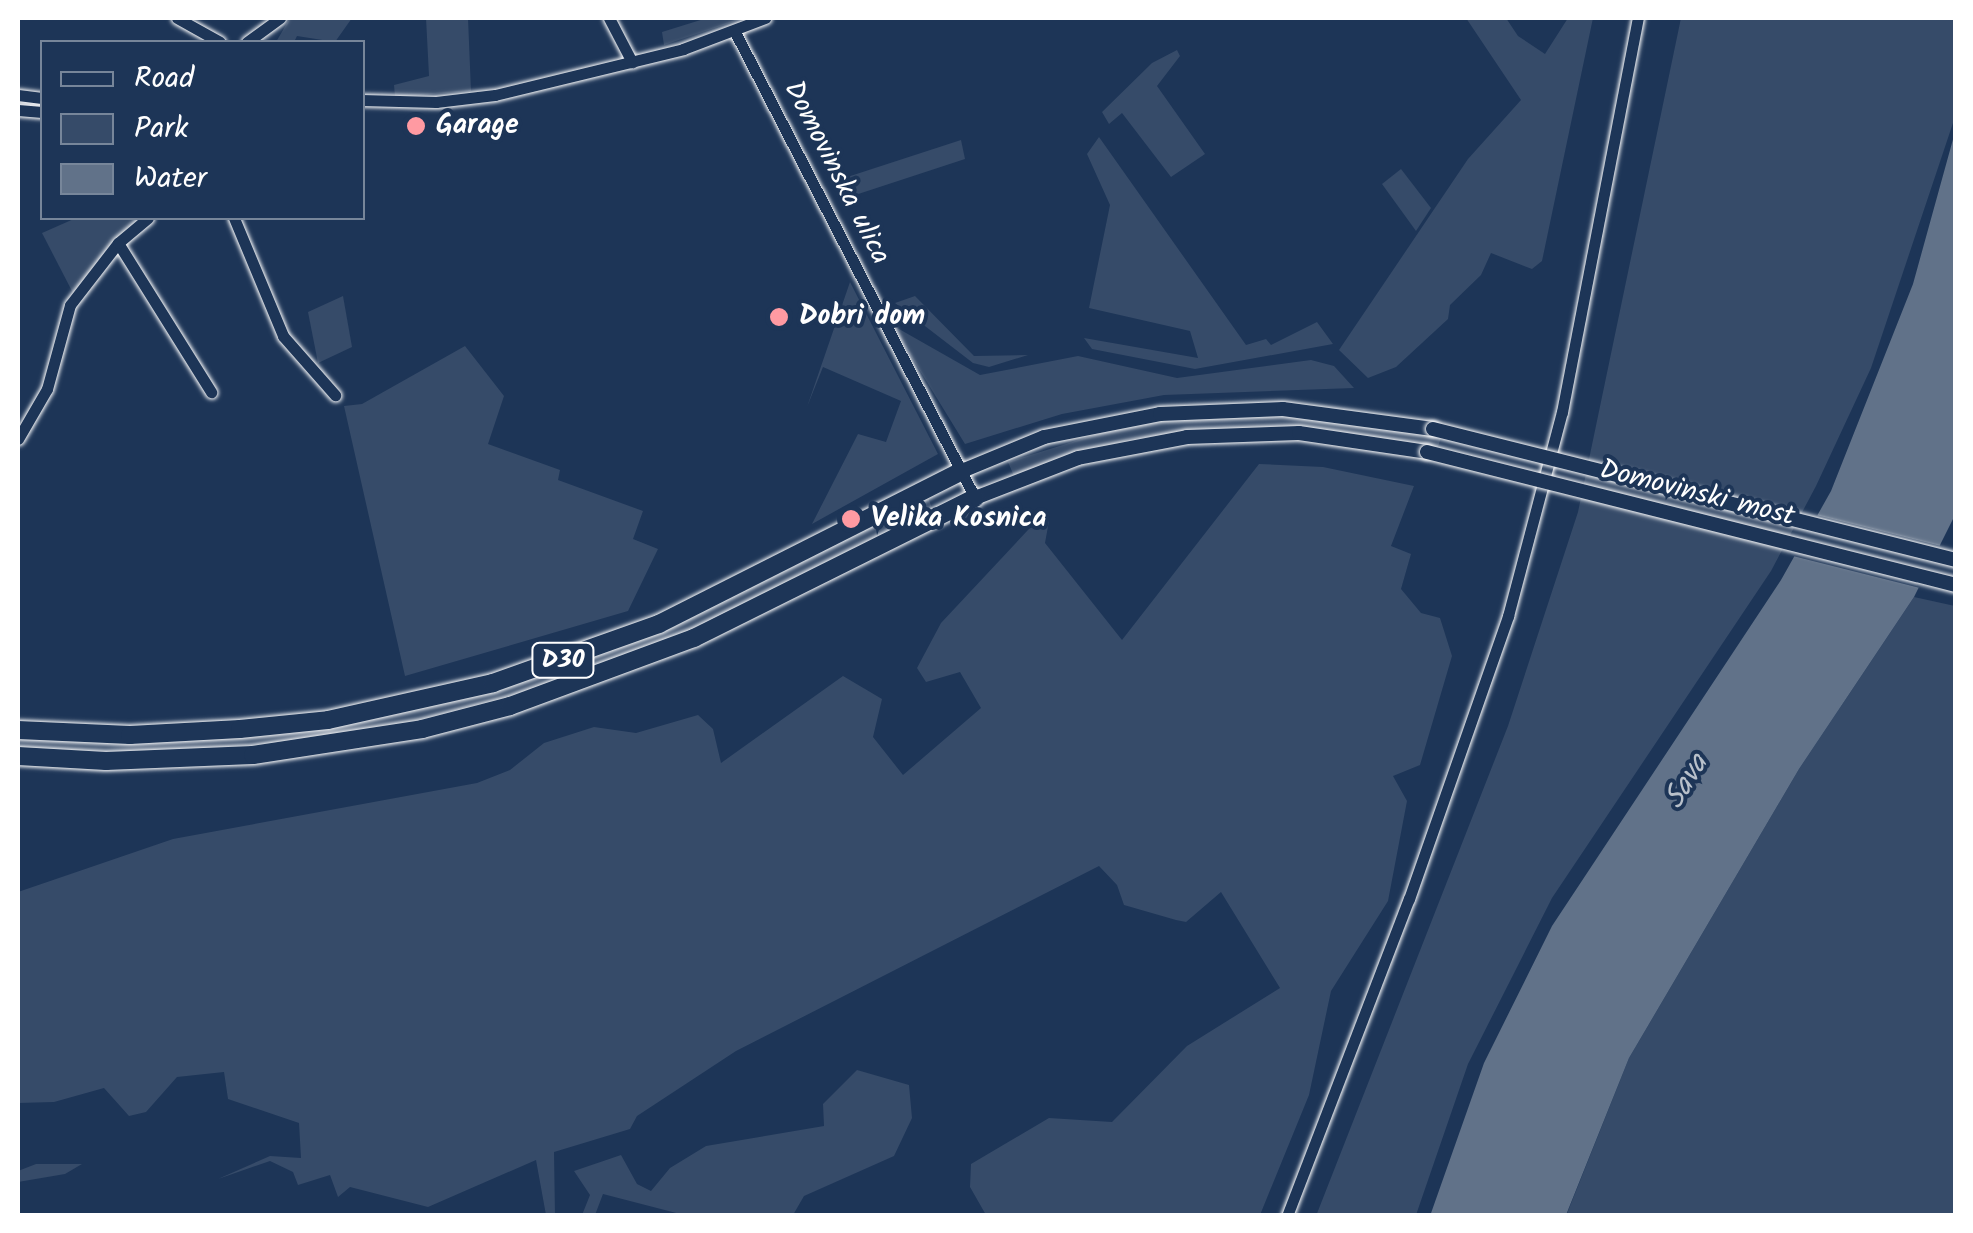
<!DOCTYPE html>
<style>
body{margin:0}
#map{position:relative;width:1973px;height:1233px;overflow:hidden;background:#1d3557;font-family:Kalam,sans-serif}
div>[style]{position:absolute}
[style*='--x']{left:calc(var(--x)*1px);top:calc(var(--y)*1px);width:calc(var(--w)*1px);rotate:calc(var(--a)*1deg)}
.green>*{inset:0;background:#364b69}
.water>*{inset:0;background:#617289}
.pier>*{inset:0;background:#1d3557}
.roads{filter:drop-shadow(0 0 2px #fff) drop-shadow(0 0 2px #fff)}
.minor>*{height:11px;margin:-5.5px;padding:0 5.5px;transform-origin:5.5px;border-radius:5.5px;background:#1d3557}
.major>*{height:14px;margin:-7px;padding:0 7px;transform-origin:7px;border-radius:7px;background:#1d3557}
.highway>*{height:18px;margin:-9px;padding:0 9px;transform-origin:9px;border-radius:9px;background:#1d3557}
.bridges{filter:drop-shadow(0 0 2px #fff) drop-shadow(0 0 2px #fff)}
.major-bridge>*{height:14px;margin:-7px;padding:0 7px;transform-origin:7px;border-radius:7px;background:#1d3557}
.dots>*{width:28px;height:28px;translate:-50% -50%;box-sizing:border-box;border:5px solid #1d3557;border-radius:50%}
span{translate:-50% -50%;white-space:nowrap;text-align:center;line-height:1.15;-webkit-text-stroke:8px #1d3557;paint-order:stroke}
.shield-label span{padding:2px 8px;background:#1d3557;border:2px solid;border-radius:8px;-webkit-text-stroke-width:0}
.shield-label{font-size:25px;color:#fff;font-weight:700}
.poi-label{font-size:28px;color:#fff;font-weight:700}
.left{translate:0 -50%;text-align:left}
.street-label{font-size:28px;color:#fff}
.water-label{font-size:30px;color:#b8c0ca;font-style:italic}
.frame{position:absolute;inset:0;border:20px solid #fff;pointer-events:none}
.legend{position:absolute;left:40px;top:40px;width:325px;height:180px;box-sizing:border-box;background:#1d3557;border:2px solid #77869a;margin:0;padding:12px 18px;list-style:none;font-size:30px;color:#fff}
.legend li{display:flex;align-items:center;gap:20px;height:50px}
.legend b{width:50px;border:2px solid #77869a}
</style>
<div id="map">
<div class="green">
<div style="clip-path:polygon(290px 18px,352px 18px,335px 42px,297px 36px,294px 42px,276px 42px)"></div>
<div style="clip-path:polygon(426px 18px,468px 18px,471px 91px,395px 97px,394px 85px,429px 76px)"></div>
<div style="clip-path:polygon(707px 18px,744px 18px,664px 45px,662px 32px)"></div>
<div style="clip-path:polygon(1466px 18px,1506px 18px,1518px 36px,1545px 54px,1568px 18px,1593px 18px,1542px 261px,1532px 269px,1491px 253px,1481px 275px,1450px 305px,1448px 319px,1396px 367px,1368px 378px,1339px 350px,1468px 159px,1521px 100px)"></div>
<div style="clip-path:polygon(1681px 18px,1955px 18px,1955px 117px,1871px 368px,1816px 486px,1771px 571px,1552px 898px,1468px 1064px,1416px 1215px,1316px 1216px,1508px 726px,1578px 512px)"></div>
<div style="clip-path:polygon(1177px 50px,1180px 56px,1157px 86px,1205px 154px,1171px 177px,1122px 113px,1109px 124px,1102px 112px,1152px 63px)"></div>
<div style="clip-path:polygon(1099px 137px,1246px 345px,1266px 339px,1271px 345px,1317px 322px,1333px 344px,1195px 369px,1092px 349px,1084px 338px,1198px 358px,1190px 331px,1089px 308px,1110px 205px,1087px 154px)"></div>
<div style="clip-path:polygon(961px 140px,965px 159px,840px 200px,835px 181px)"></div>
<div style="clip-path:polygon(1401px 169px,1431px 208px,1416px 231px,1382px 184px)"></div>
<div style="clip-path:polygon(76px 218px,138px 218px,73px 293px,42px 233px)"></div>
<div style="clip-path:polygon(850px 282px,938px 454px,812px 524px,858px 434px,886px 442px,901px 401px,823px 367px,807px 407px)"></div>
<div style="clip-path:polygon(343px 296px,352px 347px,318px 363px,308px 312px)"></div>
<div style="clip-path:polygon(915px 296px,974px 356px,1028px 355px,989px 367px,973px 363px,895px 303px)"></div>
<div style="clip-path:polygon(892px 325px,980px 375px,1078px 356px,1177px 378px,1311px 360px,1334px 366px,1354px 388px,1164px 395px,1062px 414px,965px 444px)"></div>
<div style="clip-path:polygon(465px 346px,504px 396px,488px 444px,560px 470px,558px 480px,643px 511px,633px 539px,658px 549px,628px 611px,405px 676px,344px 406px,362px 404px)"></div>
<div style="clip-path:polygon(1284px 413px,1441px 437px,1437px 450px,1321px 430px,1229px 428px,1129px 439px,1014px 476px,1008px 462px,1137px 422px)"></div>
<div style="clip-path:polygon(1259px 464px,1323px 467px,1414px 486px,1391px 546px,1411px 554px,1401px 589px,1421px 613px,1440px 618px,1452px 656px,1420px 765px,1393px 776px,1407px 801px,1388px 901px,1331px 991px,1309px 1095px,1260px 1215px,986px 1215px,970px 1187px,971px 1164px,1049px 1118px,1112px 1122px,1187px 1046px,1280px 988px,1221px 892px,1186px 922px,1176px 920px,1124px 905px,1117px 885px,1099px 866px,736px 1051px,637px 1116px,630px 1129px,554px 1152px,555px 1215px,546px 1215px,536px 1160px,428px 1207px,350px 1187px,338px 1197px,330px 1175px,298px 1185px,293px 1172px,270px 1161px,218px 1179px,270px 1156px,301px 1158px,299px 1123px,228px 1099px,224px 1072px,177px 1077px,146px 1112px,129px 1116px,104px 1088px,54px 1102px,18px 1103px,18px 892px,173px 839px,477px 783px,510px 770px,544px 743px,594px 727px,636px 733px,698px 715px,713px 729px,721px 763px,843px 676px,882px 699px,873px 737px,903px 775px,981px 708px,960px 672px,926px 682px,917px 668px,941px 623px,1042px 515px,1049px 521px,1045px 543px,1122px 640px)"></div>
<div style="clip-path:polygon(927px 495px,932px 508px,776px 591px,668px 640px,516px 694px,409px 722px,285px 742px,153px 752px,18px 749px,18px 738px,194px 740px,536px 677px)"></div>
<div style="clip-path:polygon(1914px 597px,1955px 606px,1955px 1215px,1566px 1216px,1629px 1058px,1799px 769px)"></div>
<div style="clip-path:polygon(857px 1070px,909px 1085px,912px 1118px,894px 1156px,804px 1196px,793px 1215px,684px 1215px,603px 1194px,595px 1215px,582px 1215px,590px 1195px,574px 1171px,621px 1155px,637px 1184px,651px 1191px,670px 1168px,706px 1146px,824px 1126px,823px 1104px)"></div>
<div style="clip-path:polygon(36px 1164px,82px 1164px,65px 1174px,18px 1182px,18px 1171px)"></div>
</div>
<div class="water">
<div style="clip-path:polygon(1955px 132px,1955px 515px,1914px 597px,1799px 769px,1629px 1058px,1566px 1215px,1430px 1216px,1484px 1063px,1552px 926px,1781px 580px,1831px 491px,1913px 284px)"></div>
</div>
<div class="pier">
<div style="clip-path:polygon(1812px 514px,1945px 547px,1924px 589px,1789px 555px)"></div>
</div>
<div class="roads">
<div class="minor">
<div style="--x:177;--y:18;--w:49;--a:29.2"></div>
<div style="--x:609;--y:18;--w:50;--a:62.4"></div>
<div style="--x:735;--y:32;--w:524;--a:62.75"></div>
<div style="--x:247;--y:42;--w:41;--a:-36"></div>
<div style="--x:18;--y:95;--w:24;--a:7"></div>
<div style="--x:362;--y:100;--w:74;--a:1.5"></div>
<div style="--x:436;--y:102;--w:59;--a:-6.8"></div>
<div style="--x:495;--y:95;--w:194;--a:-13.7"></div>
<div style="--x:683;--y:49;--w:88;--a:-20.7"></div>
<div style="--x:18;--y:110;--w:24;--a:5"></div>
<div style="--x:234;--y:218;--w:128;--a:67.4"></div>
<div style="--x:283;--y:336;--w:79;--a:48.6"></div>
<div style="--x:118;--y:243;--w:176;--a:58"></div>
<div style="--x:18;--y:439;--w:58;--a:-59.9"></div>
<div style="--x:47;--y:389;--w:87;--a:-74.7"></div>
<div style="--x:70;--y:305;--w:78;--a:-52.3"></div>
<div style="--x:118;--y:243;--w:39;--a:-40"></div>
<div style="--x:1287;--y:1216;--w:340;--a:-69"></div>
<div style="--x:1409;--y:899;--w:300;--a:-70.7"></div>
<div style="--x:1508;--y:616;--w:211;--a:-75.2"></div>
<div style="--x:1562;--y:412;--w:401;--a:-79.1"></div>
</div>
<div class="major">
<div style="--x:962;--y:471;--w:89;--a:-22.5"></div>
<div style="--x:1044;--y:437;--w:118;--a:-11.2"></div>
<div style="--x:1160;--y:414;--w:123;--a:-2.3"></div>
<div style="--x:1283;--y:409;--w:151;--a:7.6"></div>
<div style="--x:975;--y:498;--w:110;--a:-21.2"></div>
<div style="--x:1078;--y:458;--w:111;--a:-10.9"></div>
<div style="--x:1187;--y:437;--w:112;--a:-2"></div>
<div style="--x:1299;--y:433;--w:129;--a:8.4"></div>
</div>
<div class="highway">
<div style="--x:18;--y:730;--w:112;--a:2.6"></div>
<div style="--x:130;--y:735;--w:110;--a:-3.1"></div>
<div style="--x:240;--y:729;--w:88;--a:-5.8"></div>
<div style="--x:328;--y:720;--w:169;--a:-12.6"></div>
<div style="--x:493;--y:683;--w:176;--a:-19.6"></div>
<div style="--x:659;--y:624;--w:339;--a:-26.8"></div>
<div style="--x:18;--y:756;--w:88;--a:3.3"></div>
<div style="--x:106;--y:761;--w:147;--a:-2.3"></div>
<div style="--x:253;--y:755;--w:171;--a:-8.7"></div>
<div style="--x:422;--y:729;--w:91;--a:-14.6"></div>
<div style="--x:510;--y:706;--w:196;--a:-20.3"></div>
<div style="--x:694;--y:638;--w:314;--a:-26.5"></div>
</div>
</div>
<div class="bridges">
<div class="major-bridge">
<div style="--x:1433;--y:429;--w:539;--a:14.06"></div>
<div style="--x:1427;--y:452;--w:545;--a:14.11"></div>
</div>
</div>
<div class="dots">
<div style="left:416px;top:126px;background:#ff9aa2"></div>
<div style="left:779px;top:317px;background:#ff9aa2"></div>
<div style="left:851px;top:519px;background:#ff9aa2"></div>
</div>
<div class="shield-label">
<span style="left:563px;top:660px">D30</span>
</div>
<div class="poi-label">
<span class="left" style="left:436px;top:126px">Garage</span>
<span class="left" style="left:799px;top:317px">Dobri dom</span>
<span class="left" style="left:871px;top:519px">Velika Kosnica</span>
</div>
<div class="street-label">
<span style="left:836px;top:173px;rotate:63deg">Domovinska ulica</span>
<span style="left:1697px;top:494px;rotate:14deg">Domovinski most</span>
</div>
<div class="water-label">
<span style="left:1687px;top:782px;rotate:-59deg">Sava</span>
</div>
<div class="frame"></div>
<ul class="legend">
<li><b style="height:12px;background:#1d3557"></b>Road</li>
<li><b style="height:28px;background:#364b69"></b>Park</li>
<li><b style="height:28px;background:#617289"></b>Water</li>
</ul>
</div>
